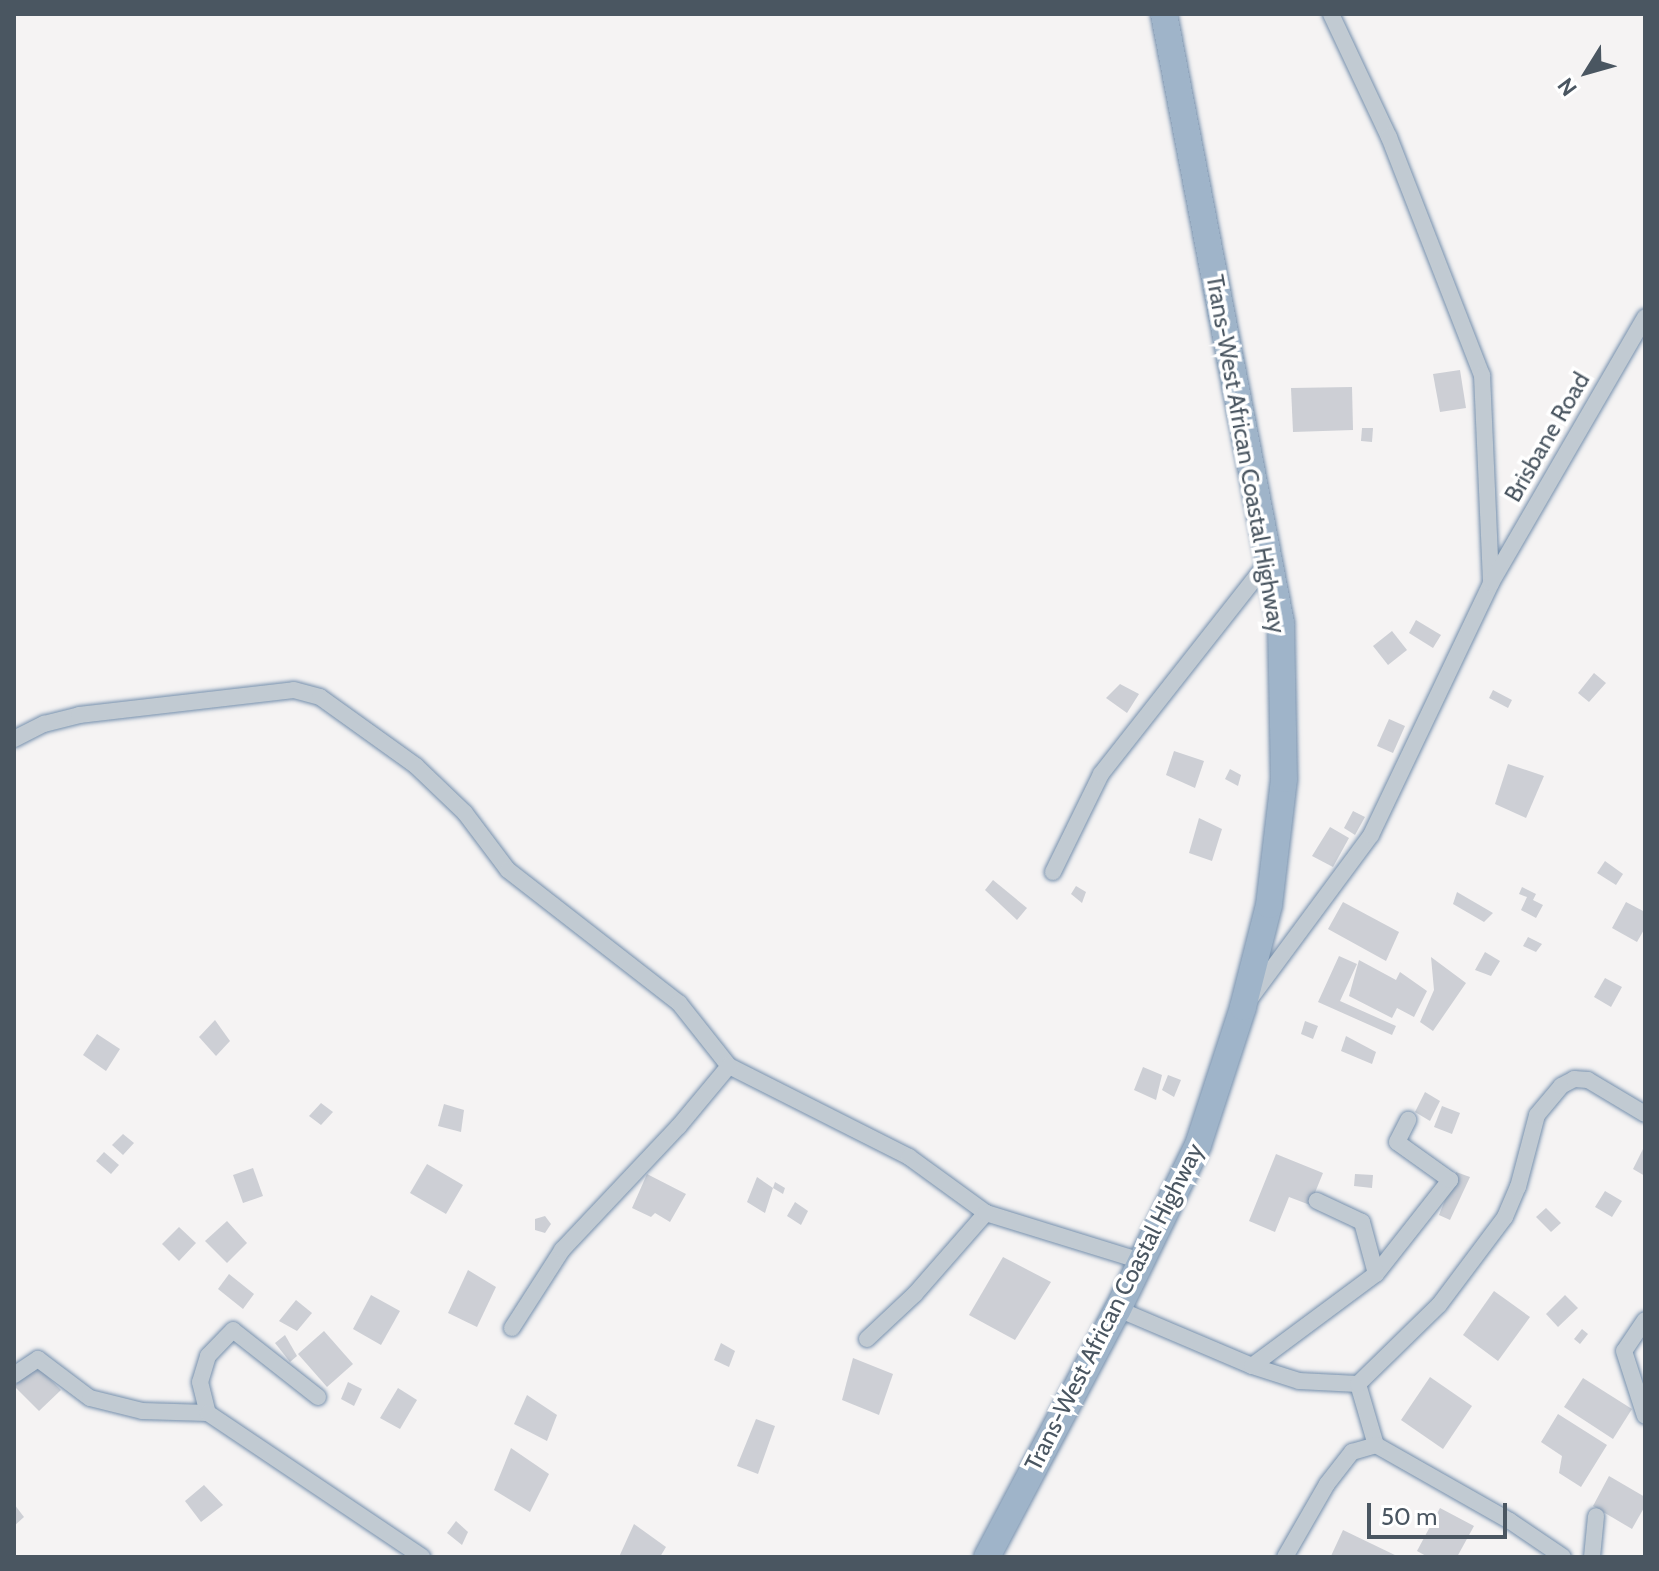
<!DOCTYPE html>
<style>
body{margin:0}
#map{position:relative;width:1659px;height:1571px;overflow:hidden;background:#f5f3f3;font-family:Cabin,sans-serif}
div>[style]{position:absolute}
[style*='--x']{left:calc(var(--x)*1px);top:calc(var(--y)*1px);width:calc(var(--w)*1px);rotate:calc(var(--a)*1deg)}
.building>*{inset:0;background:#cdcfd5}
.roads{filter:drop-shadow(0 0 2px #7690ad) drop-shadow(0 0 2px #7690ad)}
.minor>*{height:16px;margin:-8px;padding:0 8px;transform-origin:8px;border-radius:8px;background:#c1cad2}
.trunk>*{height:26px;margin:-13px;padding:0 13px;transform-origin:13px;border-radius:13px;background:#9fb4c9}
span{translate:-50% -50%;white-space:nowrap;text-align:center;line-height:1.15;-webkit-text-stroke:7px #fff;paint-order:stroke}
.street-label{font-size:24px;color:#4a5661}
.frame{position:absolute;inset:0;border:16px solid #4a5661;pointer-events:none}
.north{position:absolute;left:1547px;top:32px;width:80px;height:80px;-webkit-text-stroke:6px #fff;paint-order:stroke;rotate:233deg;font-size:22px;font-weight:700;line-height:32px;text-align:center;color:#4a5661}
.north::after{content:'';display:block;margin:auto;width:28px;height:36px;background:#4a5661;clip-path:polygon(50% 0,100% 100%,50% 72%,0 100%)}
.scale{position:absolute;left:1367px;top:1503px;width:140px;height:36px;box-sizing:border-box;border:4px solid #4a5661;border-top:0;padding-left:10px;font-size:24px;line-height:28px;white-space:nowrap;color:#4a5661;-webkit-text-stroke:6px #fff;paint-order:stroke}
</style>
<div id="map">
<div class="building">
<div style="clip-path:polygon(1460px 370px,1466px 408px,1440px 412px,1433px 374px)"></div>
<div style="clip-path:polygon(1352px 387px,1353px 430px,1293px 432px,1291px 388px)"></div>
<div style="clip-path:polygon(1362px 428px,1373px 428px,1372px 442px,1361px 441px)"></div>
<div style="clip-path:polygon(1416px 620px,1441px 635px,1433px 648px,1409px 633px)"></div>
<div style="clip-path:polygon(1392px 631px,1407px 650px,1388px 665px,1373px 646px)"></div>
<div style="clip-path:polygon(1594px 673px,1606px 683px,1589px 702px,1578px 693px)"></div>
<div style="clip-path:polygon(1120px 684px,1139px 694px,1127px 713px,1106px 698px)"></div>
<div style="clip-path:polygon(1493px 690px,1512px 700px,1508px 708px,1489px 698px)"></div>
<div style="clip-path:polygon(1389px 719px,1405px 726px,1393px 753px,1377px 746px)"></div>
<div style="clip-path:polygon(1174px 751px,1204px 761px,1195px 788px,1166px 775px)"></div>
<div style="clip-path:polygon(1508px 764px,1544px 776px,1526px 818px,1495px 804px)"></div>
<div style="clip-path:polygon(1230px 769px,1241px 775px,1238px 786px,1225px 779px)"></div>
<div style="clip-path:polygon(1353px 811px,1365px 817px,1355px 835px,1344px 828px)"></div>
<div style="clip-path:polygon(1199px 818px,1222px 829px,1212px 861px,1189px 853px)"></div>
<div style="clip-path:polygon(1330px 827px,1349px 838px,1333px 867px,1312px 856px)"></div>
<div style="clip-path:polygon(1605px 861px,1623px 874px,1616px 885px,1597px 873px)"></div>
<div style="clip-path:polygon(993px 880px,1027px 908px,1017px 920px,985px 890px)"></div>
<div style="clip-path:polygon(1076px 886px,1086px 892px,1082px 903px,1071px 894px)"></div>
<div style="clip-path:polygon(1522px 887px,1536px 894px,1533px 900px,1543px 905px,1536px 918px,1521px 910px,1527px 897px,1519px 894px)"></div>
<div style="clip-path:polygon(1457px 892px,1493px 913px,1484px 922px,1453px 904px)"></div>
<div style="clip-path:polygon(1343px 902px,1399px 932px,1386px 961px,1328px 929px)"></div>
<div style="clip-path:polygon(1626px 902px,1645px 912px,1645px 928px,1637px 942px,1612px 928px)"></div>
<div style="clip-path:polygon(1528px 937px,1542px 944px,1536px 952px,1523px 946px)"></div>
<div style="clip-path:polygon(1485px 952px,1500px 961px,1491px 976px,1475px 970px)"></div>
<div style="clip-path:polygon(1339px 956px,1357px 964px,1340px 1001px,1396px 1026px,1392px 1035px,1318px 1002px)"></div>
<div style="clip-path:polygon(1431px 957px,1466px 983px,1433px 1031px,1420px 1022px,1434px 990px)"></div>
<div style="clip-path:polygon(1359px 960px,1396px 980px,1400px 972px,1427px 991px,1414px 1017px,1397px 1008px,1392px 1018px,1349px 996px)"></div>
<div style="clip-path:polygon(1605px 978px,1622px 987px,1611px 1007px,1594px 997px)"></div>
<div style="clip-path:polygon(215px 1020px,230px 1041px,216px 1056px,199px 1037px)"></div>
<div style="clip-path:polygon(1305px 1021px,1318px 1026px,1313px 1039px,1301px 1034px)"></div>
<div style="clip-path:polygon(97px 1034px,120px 1049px,106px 1071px,83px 1055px)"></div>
<div style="clip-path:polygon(1346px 1036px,1376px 1052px,1372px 1064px,1341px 1051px)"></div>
<div style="clip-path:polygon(1143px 1067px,1162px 1075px,1156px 1100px,1134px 1090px)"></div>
<div style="clip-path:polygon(1168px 1075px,1181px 1080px,1174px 1097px,1162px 1090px)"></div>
<div style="clip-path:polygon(1425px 1092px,1440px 1101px,1430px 1121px,1415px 1112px)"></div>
<div style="clip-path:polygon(321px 1103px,333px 1112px,321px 1125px,309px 1116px)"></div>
<div style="clip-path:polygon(444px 1104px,464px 1110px,461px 1132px,438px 1126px)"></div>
<div style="clip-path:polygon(1442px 1106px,1460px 1113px,1452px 1134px,1434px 1127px)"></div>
<div style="clip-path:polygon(123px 1134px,134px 1143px,123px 1155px,112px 1145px)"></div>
<div style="clip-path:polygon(1645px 1145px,1645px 1176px,1633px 1169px)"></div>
<div style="clip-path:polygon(104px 1152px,119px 1165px,111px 1174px,96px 1161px)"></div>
<div style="clip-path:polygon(1276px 1154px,1323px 1173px,1310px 1205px,1289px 1197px,1275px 1232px,1249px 1221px)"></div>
<div style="clip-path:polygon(427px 1164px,463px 1185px,446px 1214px,410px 1193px)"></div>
<div style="clip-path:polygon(253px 1168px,263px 1196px,243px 1203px,233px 1175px)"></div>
<div style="clip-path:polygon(1456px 1172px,1470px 1177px,1450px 1220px,1439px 1215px)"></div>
<div style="clip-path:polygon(647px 1174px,686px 1194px,670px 1222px,655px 1213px,651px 1217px,632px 1208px)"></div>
<div style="clip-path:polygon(1355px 1174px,1373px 1175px,1372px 1188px,1354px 1186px)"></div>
<div style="clip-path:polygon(757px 1177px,773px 1188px,775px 1182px,785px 1188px,783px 1194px,773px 1188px,765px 1213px,747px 1202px)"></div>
<div style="clip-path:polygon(1605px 1191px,1622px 1201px,1612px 1217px,1595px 1207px)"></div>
<div style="clip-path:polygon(795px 1202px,808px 1211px,801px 1225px,787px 1216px)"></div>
<div style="clip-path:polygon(1546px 1208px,1561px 1223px,1551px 1232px,1536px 1217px)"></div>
<div style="clip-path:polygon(545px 1216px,551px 1224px,545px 1233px,535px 1230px,535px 1219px)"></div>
<div style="clip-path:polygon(227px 1221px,247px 1243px,227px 1263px,205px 1241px)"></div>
<div style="clip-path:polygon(179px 1227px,196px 1243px,179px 1261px,162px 1244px)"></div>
<div style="clip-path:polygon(1003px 1257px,1051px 1282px,1015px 1340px,969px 1315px)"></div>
<div style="clip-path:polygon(468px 1270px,496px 1287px,477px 1327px,448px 1313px)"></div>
<div style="clip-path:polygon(229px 1274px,254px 1294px,243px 1309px,218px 1289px)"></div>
<div style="clip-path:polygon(1494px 1291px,1530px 1317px,1498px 1361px,1463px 1335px)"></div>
<div style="clip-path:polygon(371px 1295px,400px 1311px,381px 1345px,353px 1329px)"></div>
<div style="clip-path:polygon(1565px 1295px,1578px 1308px,1558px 1327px,1546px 1314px)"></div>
<div style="clip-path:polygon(296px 1300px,312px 1313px,297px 1331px,279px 1321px)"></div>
<div style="clip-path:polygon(1582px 1329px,1588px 1334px,1580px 1344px,1574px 1339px)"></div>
<div style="clip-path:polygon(324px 1331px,353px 1364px,327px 1387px,298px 1354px)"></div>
<div style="clip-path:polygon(285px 1335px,297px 1356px,290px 1362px,275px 1343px)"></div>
<div style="clip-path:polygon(721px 1343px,735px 1351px,729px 1367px,714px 1360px)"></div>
<div style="clip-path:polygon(853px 1358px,893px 1374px,879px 1415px,842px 1400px)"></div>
<div style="clip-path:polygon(36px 1365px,61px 1390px,39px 1411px,14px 1386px)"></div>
<div style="clip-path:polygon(1430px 1377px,1472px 1406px,1443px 1449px,1401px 1420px)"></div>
<div style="clip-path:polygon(1583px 1378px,1632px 1409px,1613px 1439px,1564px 1407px)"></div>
<div style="clip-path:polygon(348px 1382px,362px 1389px,354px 1406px,341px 1399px)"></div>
<div style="clip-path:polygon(398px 1388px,417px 1400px,400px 1429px,380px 1418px)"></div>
<div style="clip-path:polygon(527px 1395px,557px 1415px,547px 1441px,514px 1424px)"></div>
<div style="clip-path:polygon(1558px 1414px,1607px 1445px,1581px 1487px,1559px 1473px,1562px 1456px,1541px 1442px)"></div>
<div style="clip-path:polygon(756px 1419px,775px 1426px,758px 1474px,737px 1466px)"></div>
<div style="clip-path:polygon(511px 1448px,549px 1474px,530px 1512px,494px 1490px)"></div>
<div style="clip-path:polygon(1609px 1476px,1645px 1497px,1645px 1506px,1632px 1529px,1593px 1506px)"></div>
<div style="clip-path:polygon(204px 1485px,223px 1505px,201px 1522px,185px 1501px)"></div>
<div style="clip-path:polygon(14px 1504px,24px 1517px,14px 1526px)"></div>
<div style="clip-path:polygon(1440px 1508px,1474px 1526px,1457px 1557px,1428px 1557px,1417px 1551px)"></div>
<div style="clip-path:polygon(456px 1521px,468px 1532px,462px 1545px,447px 1533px)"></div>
<div style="clip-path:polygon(634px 1524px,666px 1547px,660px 1557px,619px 1557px)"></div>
<div style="clip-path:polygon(1343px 1530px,1399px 1557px,1331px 1556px)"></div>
</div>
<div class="roads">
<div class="minor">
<div style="--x:1331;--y:14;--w:136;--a:64.8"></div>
<div style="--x:1389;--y:137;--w:256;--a:68.7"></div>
<div style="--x:1482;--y:375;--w:206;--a:87.5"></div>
<div style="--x:14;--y:739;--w:34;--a:-27"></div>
<div style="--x:44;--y:724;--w:36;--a:-14"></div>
<div style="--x:79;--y:715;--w:216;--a:-6.6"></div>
<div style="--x:294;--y:690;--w:27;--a:15"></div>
<div style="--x:320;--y:697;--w:118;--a:35.7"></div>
<div style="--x:416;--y:766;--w:68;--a:43.8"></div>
<div style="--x:465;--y:813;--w:71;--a:53"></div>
<div style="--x:508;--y:870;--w:217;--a:37.9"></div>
<div style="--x:679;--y:1003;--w:80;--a:51.6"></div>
<div style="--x:729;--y:1066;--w:202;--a:26.8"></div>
<div style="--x:909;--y:1157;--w:95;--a:36"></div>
<div style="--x:1053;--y:872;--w:109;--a:-63.9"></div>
<div style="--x:1101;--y:774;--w:270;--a:-51.8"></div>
<div style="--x:1252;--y:996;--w:200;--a:-53.5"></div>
<div style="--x:1371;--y:835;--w:279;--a:-64.5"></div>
<div style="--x:1491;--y:583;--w:307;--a:-59.9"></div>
<div style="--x:1376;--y:1274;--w:120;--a:-51.8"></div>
<div style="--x:1450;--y:1180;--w:65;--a:-144.4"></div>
<div style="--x:1397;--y:1142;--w:25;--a:-63"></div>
<div style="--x:1118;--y:1309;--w:146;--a:23"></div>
<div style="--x:1252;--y:1366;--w:49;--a:17.7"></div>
<div style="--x:1299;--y:1381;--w:59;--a:2.9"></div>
<div style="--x:1358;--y:1384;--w:64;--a:73.6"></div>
<div style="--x:1376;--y:1445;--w:154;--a:29.6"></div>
<div style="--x:1510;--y:1521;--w:64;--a:34.2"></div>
<div style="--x:1645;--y:1320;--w:37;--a:124"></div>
<div style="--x:1624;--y:1351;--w:68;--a:72.1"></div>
<div style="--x:512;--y:1328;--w:93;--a:-57.3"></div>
<div style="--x:562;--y:1250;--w:170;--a:-46.7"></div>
<div style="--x:679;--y:1126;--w:78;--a:-50.2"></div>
<div style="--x:867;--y:1339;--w:66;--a:-43.2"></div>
<div style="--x:915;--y:1294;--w:108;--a:-48.8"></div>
<div style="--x:986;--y:1213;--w:162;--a:17.2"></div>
<div style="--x:1252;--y:1366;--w:154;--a:-36.6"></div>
<div style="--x:1376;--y:1274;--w:54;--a:-105.1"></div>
<div style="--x:1362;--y:1222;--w:50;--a:-155"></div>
<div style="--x:14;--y:1375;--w:29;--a:-34"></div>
<div style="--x:38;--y:1359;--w:65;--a:36.9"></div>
<div style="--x:90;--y:1398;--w:54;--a:14"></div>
<div style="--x:142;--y:1411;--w:66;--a:1.7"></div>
<div style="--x:1358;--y:1384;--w:113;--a:-44.3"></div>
<div style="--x:1439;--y:1305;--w:110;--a:-53.1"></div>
<div style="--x:1505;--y:1217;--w:33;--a:-67"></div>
<div style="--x:1518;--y:1187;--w:74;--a:-75.2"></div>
<div style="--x:1537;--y:1115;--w:38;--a:-50"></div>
<div style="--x:1561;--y:1086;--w:15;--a:-28"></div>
<div style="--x:1574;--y:1079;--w:14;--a:4"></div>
<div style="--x:1588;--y:1080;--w:66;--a:30.8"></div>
<div style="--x:318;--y:1397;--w:108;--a:-141.8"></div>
<div style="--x:233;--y:1330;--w:36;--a:134"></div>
<div style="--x:208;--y:1356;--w:27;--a:107"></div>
<div style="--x:200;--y:1382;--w:32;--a:76"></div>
<div style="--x:208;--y:1413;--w:258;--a:33.9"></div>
<div style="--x:1285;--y:1557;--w:84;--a:-60.1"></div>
<div style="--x:1327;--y:1484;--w:41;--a:-52"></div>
<div style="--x:1352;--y:1452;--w:25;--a:-16"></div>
<div style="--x:1592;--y:1557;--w:41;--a:-84.4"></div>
</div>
<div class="trunk">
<div style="--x:987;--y:1557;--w:280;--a:-62.2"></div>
<div style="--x:1118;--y:1309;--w:182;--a:-64"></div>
<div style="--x:1198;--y:1145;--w:145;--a:-71.9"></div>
<div style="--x:1243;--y:1007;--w:105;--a:-75.7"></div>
<div style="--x:1269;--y:905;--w:127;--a:-83.2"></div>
<div style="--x:1284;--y:779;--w:156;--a:-91.1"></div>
<div style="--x:1281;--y:623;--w:620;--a:-100.88"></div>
</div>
</div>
<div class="street-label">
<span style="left:1547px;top:437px;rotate:-60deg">Brisbane Road</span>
<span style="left:1246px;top:454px;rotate:80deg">Trans-West African Coastal Highway</span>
<span style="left:1114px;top:1307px;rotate:-63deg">Trans-West African Coastal Highway</span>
</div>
<div class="frame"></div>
<div class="north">N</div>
<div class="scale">50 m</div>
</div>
